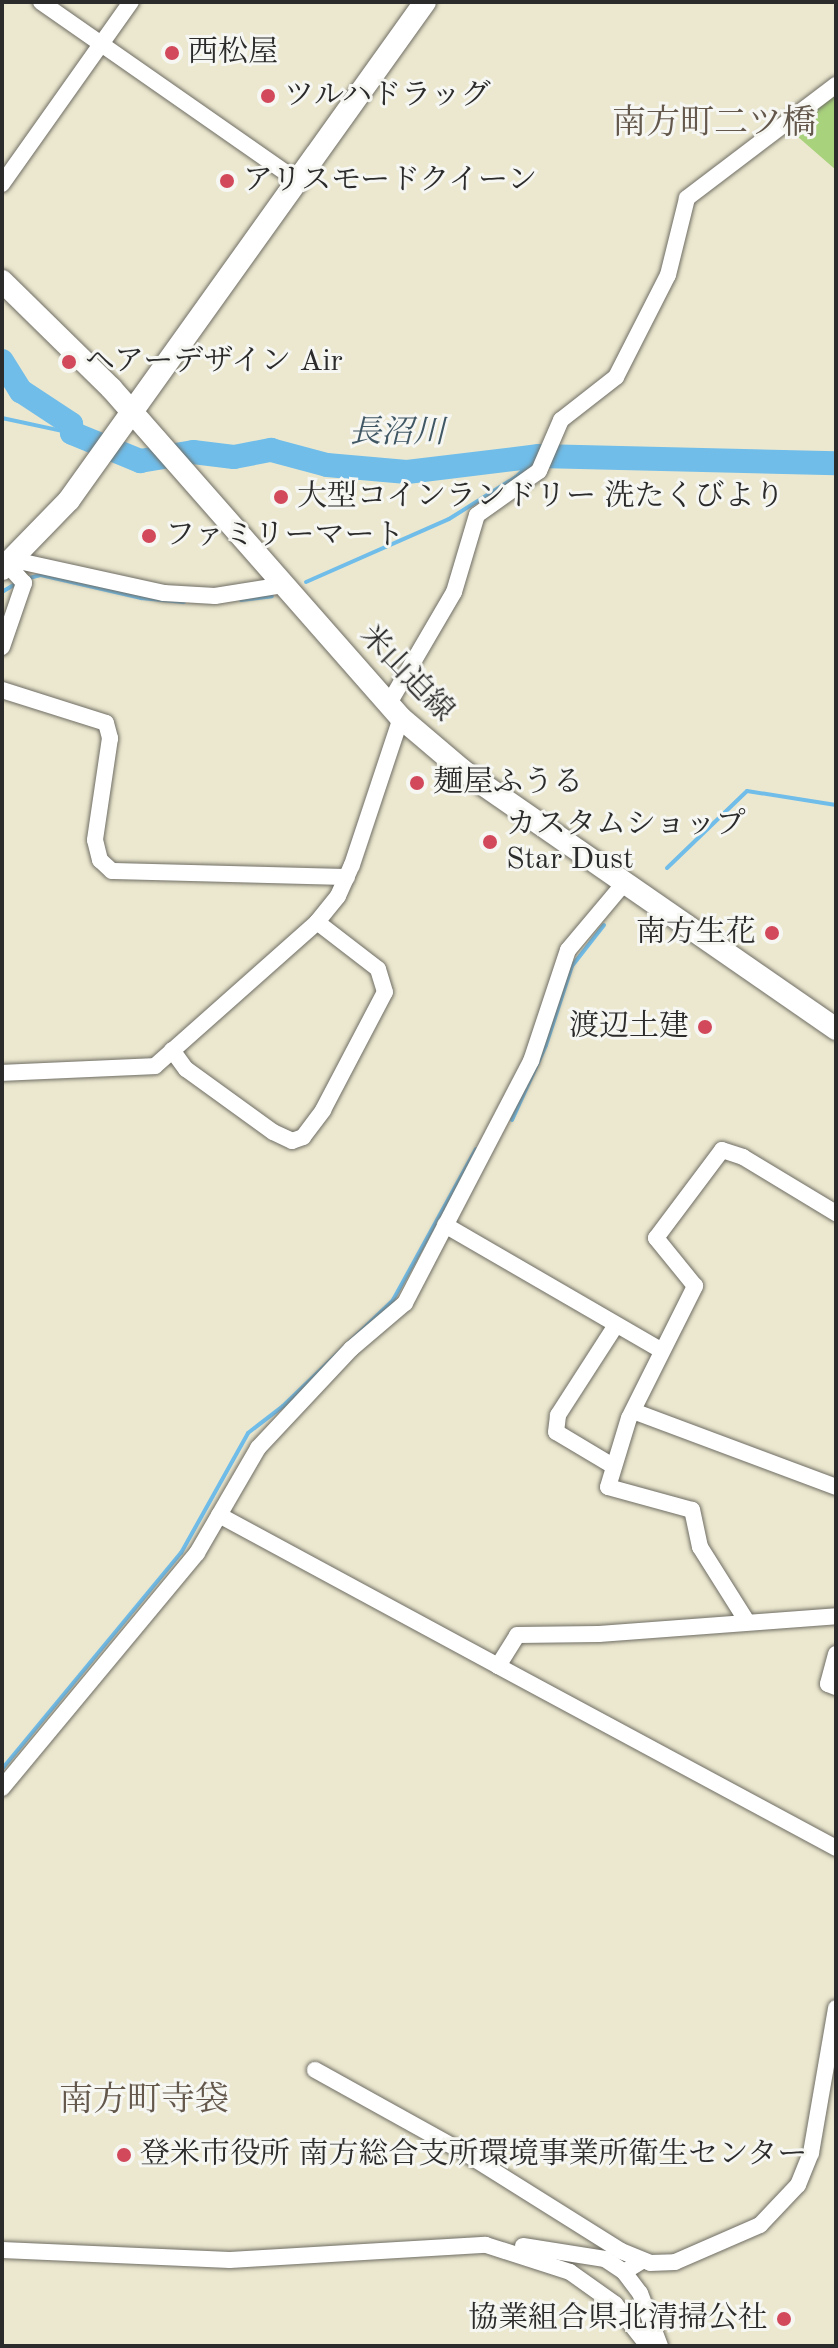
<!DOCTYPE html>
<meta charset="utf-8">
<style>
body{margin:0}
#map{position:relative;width:838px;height:2348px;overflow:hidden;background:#ece8cf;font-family:"Old Standard TT","Noto Serif JP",serif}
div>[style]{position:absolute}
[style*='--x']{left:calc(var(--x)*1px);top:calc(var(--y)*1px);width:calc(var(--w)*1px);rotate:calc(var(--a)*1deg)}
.green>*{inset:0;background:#a9d27d}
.stream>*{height:4px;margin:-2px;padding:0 2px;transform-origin:2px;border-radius:2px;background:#70bdea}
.river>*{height:24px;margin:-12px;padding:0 12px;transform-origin:12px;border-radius:12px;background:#70bdea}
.roads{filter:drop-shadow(0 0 2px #6f6d64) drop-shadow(0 0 2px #6f6d64)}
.street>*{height:16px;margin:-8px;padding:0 8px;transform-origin:8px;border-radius:8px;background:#fff}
.secondary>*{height:22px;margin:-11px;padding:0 11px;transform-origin:11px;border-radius:11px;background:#fff}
.dots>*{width:22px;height:22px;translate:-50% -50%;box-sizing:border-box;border:4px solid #f6f6f2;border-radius:50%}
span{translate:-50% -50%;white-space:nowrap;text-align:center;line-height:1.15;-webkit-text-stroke:6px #f6f6f2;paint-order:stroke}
.poi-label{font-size:30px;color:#2b2b2b}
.left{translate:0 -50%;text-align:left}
.right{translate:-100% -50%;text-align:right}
.street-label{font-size:30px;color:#2b2b2b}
.water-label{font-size:32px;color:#405764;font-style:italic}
.quarter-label{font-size:34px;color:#63584b}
.frame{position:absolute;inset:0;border:4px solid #2b2b2b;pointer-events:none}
</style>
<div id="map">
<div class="green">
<div style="clip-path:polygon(836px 92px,836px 170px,790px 130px)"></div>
</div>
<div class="stream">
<div style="--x:2;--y:418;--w:72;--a:12.1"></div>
<div style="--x:25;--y:579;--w:16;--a:-14"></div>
<div style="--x:41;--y:575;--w:103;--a:13"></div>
<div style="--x:141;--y:598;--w:43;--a:5.3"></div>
<div style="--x:306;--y:582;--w:156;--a:-23.8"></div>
<div style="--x:449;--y:519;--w:79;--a:-32.1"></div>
<div style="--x:516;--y:477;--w:30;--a:-44"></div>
<div style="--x:2;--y:592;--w:17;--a:-31"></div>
<div style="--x:241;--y:600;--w:31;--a:-7"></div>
<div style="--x:667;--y:868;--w:111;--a:-43.9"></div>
<div style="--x:747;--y:791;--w:90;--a:8.9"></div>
<div style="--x:512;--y:1120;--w:82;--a:-65.6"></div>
<div style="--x:546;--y:1045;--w:83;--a:-71.8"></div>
<div style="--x:572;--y:966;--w:52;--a:-52"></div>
<div style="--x:2;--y:1769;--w:281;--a:-50.4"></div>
<div style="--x:181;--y:1553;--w:137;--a:-60.8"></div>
<div style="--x:248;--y:1433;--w:44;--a:-37.6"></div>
<div style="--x:283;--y:1406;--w:153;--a:-43.9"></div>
<div style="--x:393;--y:1300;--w:172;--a:-61.2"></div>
</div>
<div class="river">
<div style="--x:2;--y:361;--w:36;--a:58"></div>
<div style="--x:21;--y:391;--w:60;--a:33.4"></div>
<div style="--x:71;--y:424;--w:9;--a:84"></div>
<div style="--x:72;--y:433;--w:74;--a:22.4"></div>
<div style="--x:140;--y:461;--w:54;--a:-9.6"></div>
<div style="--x:193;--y:452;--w:41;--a:7"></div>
<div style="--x:234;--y:457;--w:38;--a:-11"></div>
<div style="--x:271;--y:450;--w:58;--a:15"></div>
<div style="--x:327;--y:465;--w:80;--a:5"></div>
<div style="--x:407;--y:472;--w:133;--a:-6.9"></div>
<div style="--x:539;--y:456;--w:297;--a:1.4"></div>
</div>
<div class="roads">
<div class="street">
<div style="--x:41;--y:2;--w:316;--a:34.9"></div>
<div style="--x:2;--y:184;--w:223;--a:-54.7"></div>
<div style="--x:14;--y:560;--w:154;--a:12.4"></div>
<div style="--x:164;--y:593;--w:51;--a:3.4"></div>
<div style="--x:215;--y:596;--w:70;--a:-9.1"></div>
<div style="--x:2;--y:647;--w:68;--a:-71"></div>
<div style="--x:24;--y:583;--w:24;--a:-132"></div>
<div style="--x:2;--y:690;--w:109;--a:17.6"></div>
<div style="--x:106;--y:723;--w:16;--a:75"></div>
<div style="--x:110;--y:738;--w:103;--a:98.4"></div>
<div style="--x:95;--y:840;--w:21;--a:76"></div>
<div style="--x:100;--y:860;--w:16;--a:43"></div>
<div style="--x:112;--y:871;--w:235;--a:1.5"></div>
<div style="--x:388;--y:705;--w:131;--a:-59.7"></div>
<div style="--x:454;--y:592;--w:80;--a:-73.4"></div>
<div style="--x:477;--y:515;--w:76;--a:-35.4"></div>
<div style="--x:539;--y:471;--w:56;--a:-66.7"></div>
<div style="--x:561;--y:420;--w:70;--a:-38"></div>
<div style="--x:616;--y:377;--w:114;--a:-63"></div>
<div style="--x:668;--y:275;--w:79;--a:-76.1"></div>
<div style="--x:687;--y:198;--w:187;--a:-37.2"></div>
<div style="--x:172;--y:1050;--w:24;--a:54"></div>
<div style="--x:186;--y:1069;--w:107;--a:35.9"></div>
<div style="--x:273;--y:1132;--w:21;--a:25"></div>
<div style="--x:292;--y:1141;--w:12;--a:-20"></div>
<div style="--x:303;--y:1137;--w:34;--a:-53"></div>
<div style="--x:323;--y:1110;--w:133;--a:-62.3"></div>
<div style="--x:385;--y:992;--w:24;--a:-107"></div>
<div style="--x:378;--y:969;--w:77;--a:-142.4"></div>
<div style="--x:2;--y:1073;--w:153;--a:-2.6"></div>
<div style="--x:155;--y:1066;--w:217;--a:-41.6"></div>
<div style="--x:317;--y:922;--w:33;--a:-51"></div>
<div style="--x:338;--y:896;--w:34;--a:-66"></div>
<div style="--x:352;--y:865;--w:155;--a:-71.6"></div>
<div style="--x:445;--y:1225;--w:250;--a:30.1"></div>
<div style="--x:633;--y:1411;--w:217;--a:20.5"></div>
<div style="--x:613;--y:1466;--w:66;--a:-149.2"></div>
<div style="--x:556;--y:1432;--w:17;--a:-83"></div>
<div style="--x:558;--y:1415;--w:107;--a:-57.2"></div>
<div style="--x:219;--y:1515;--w:317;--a:28.4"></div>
<div style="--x:498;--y:1666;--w:36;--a:-58"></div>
<div style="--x:517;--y:1635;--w:82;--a:-0.7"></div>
<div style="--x:599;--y:1634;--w:238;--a:-4.3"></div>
<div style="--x:746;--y:1620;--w:86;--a:-122.2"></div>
<div style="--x:700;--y:1547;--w:38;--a:-102"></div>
<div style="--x:692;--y:1510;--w:87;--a:-164.7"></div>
<div style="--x:608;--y:1487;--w:72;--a:-73.1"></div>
<div style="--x:629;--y:1418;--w:148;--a:-63.4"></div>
<div style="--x:695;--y:1286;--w:62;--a:-129.1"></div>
<div style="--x:656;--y:1238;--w:110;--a:-53.1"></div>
<div style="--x:722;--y:1150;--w:22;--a:18"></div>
<div style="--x:743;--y:1157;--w:109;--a:31.1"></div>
<div style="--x:836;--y:1654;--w:31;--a:105"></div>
<div style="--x:828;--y:1684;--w:9;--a:21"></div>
<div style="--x:498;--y:1666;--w:384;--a:28.3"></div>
<div style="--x:2;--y:1788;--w:305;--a:-50.3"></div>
<div style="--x:197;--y:1553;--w:121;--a:-59.8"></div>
<div style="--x:258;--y:1448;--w:136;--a:-46.8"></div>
<div style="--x:351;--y:1349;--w:71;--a:-40.4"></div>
<div style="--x:405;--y:1303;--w:273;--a:-62.5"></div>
<div style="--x:531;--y:1061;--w:117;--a:-71.6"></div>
<div style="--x:568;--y:950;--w:89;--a:-50"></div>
<div style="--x:315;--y:2070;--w:171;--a:29"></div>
<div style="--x:465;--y:2153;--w:184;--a:32.1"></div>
<div style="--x:621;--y:2251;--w:31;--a:22"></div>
<div style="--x:650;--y:2263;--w:25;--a:-2"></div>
<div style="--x:675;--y:2262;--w:93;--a:-23.5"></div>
<div style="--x:760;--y:2225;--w:55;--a:-46.5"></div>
<div style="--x:798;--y:2185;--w:35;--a:-68"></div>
<div style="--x:811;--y:2153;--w:147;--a:-80.2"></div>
<div style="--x:523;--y:2246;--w:83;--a:9"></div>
<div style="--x:605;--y:2259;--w:23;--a:34"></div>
<div style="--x:624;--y:2272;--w:22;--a:-32"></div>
<div style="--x:2;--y:2250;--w:228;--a:2.5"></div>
<div style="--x:230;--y:2260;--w:256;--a:-3.4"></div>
<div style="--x:486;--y:2245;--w:88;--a:17.8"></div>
<div style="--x:570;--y:2272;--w:55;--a:35.4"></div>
<div style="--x:615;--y:2304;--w:53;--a:51.8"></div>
<div style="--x:624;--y:2272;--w:26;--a:53"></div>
<div style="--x:640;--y:2293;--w:57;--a:69.3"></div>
</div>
<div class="secondary">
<div style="--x:2;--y:281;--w:153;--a:44.5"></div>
<div style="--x:111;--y:388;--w:439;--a:48.7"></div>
<div style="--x:401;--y:718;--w:80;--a:40.4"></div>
<div style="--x:462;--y:770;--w:455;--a:34.7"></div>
<div style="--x:2;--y:569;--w:96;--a:-45.8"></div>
<div style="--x:69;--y:500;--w:612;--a:-54.44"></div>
</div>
</div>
<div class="dots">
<div style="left:172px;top:53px;background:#d1495b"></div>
<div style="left:268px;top:96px;background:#d1495b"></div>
<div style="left:227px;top:181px;background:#d1495b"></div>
<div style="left:69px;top:362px;background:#d1495b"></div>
<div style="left:281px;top:497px;background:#d1495b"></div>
<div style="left:149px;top:536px;background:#d1495b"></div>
<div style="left:417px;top:783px;background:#d1495b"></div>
<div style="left:490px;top:842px;background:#d1495b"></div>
<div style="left:772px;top:933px;background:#d1495b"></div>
<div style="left:705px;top:1027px;background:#d1495b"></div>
<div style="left:124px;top:2155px;background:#d1495b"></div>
<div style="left:784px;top:2319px;background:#d1495b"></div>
</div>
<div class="poi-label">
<span class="left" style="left:188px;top:53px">西松屋</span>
<span class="left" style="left:284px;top:96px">ツルハドラッグ</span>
<span class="left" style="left:243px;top:181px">アリスモードクイーン</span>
<span class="left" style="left:85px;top:362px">ヘアーデザイン Air</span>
<span class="left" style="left:297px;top:497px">大型コインランドリー 洗たくびより</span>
<span class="left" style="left:165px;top:536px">ファミリーマート</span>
<span class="left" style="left:433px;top:783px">麺屋ふうる</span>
<span class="left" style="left:506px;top:842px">カスタムショップ<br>Star Dust</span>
<span class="right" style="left:756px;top:933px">南方生花</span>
<span class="right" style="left:689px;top:1027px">渡辺土建</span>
<span class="left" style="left:140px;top:2155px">登米市役所 南方総合支所環境事業所衛生センター</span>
<span class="right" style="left:768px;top:2319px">協業組合県北清掃公社</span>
</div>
<div class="street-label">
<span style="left:406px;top:674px;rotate:46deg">米山迫線</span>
</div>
<div class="water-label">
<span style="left:397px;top:434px">長沼川</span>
</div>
<div class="quarter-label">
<span style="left:714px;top:125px">南方町二ツ橋</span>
<span style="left:144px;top:2102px">南方町寺袋</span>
</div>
<div class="frame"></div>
</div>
